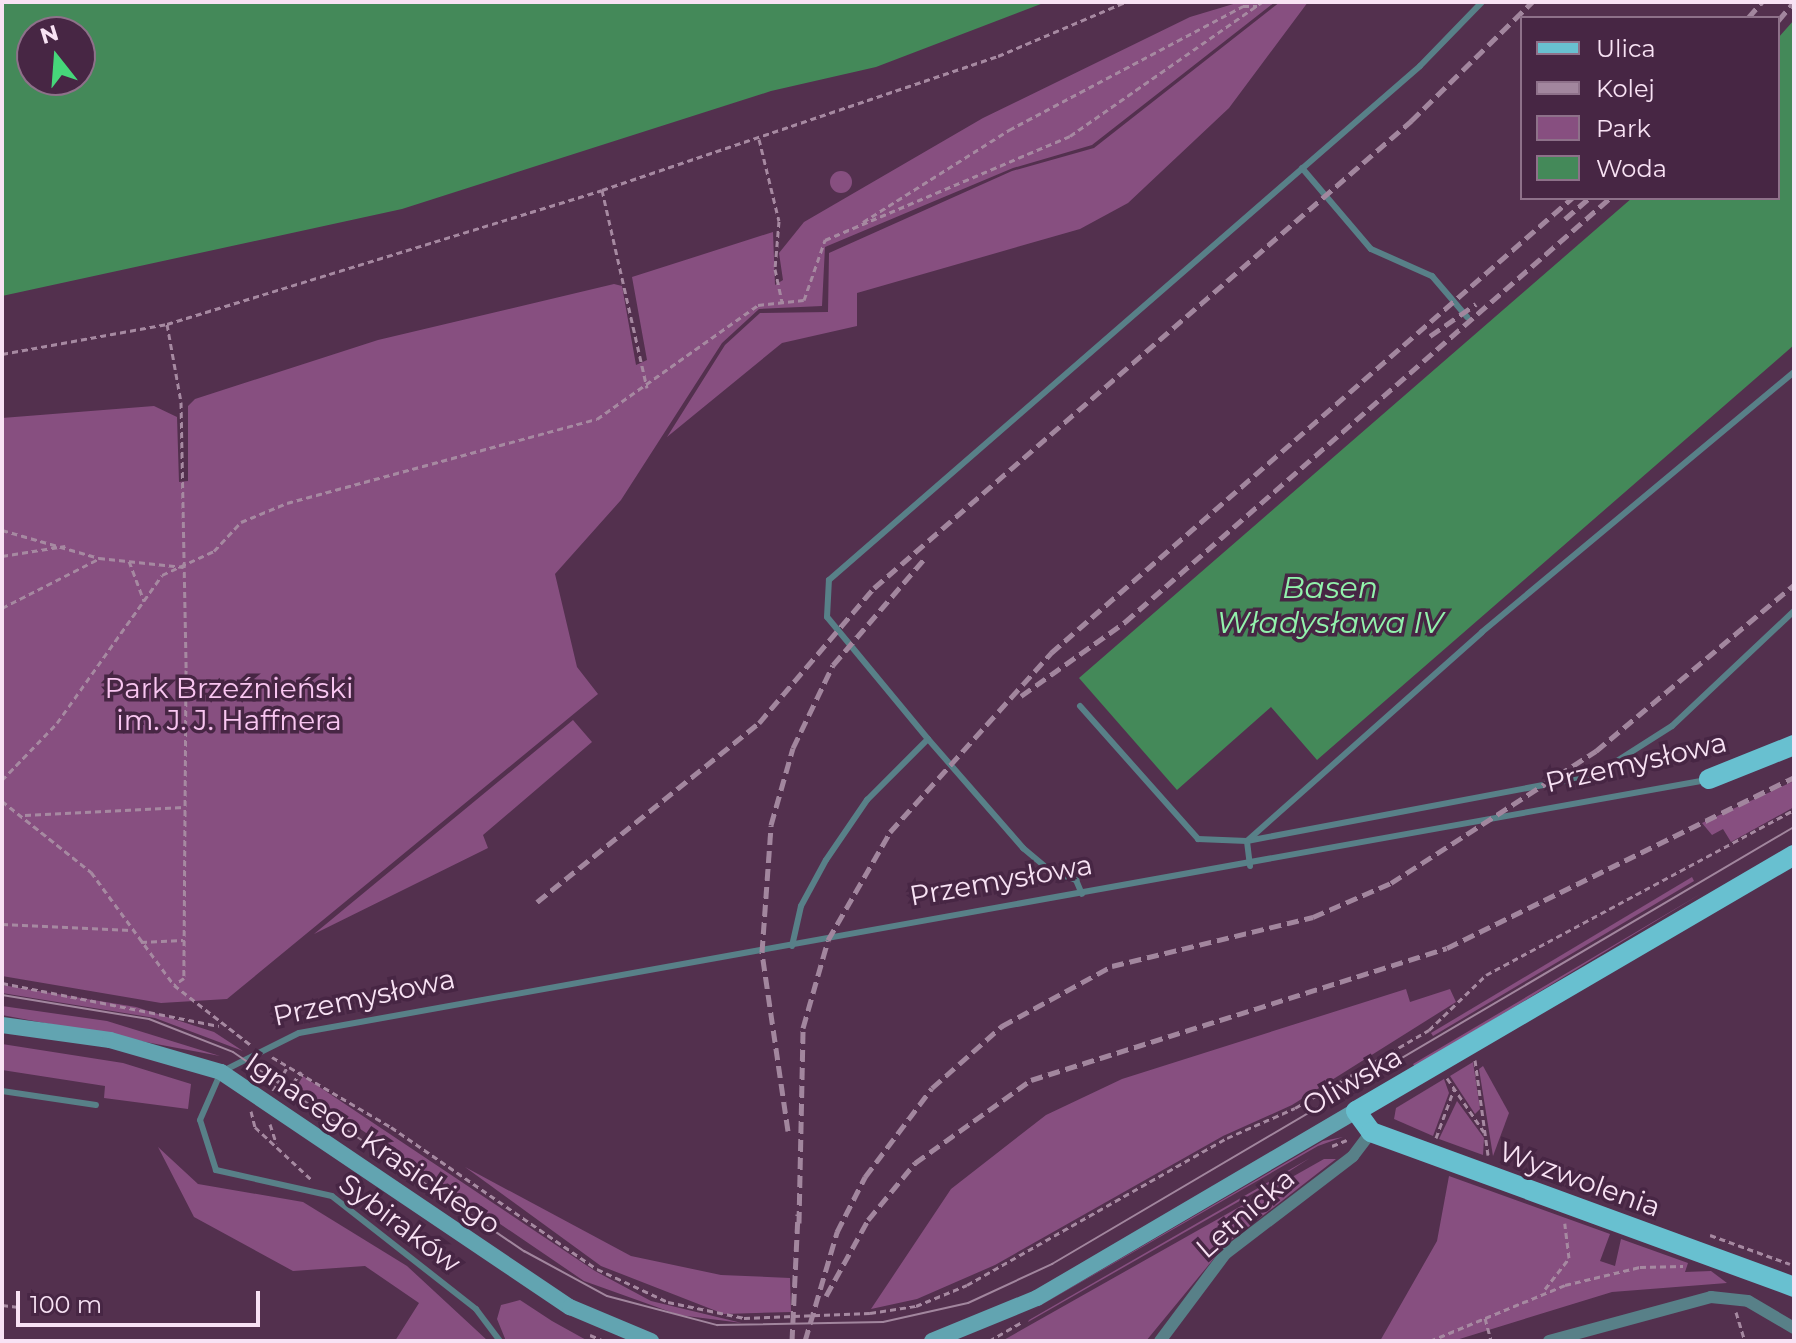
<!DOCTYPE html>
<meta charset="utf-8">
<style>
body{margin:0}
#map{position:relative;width:1796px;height:1343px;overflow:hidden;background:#53304e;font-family:Montserrat,sans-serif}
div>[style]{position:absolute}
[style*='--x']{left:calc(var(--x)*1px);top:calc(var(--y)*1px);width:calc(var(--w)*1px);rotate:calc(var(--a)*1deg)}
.green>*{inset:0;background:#874f80}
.round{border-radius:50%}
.water>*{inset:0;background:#448959}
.path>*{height:3px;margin-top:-1.5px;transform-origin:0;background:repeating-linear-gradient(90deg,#a689a1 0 6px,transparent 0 10px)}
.lane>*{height:6px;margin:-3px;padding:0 3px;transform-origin:3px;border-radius:3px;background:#588088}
.street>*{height:12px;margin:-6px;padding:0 6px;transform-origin:6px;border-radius:6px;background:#588088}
.secondary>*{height:16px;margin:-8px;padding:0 8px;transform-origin:8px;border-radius:8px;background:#62a4b1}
.primary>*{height:20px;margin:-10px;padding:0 10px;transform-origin:10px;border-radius:10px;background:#68c0d0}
.tram>*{height:2px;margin:-1px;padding:0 1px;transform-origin:1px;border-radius:1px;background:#a2869e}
.rail>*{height:5px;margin-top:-2.5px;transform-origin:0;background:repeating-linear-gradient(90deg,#a2869e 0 12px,transparent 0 18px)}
.path-bridge>*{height:3px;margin-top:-1.5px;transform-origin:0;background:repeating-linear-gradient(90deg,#a689a1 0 6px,transparent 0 10px)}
span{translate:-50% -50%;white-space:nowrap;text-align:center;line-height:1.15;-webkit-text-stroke:7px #472644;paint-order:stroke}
.park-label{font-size:28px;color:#f9c6f1}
.street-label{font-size:28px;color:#f8e2f4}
.water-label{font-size:30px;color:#92f2ac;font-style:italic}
.frame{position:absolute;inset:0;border:4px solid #f8e2f4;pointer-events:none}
.legend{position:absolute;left:1520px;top:16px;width:260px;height:184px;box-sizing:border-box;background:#472644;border:2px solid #8e718a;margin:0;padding:10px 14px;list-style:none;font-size:24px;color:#f8e2f4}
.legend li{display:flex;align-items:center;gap:16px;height:40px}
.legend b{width:40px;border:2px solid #8e718a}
.north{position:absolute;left:16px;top:16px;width:80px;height:80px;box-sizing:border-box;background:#472644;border:2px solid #8e718a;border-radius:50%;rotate:343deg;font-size:22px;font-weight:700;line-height:32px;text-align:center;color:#f8e2f4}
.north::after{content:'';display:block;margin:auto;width:28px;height:36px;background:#46d77a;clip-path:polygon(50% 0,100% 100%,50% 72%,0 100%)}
.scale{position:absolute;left:16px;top:1291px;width:244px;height:36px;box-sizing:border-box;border:4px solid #f8e2f4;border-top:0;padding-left:10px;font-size:24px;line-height:28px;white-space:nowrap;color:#f8e2f4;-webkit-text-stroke:6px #472644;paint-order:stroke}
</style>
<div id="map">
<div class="green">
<div style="clip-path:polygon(1240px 2px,1275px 2px,1092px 145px,1013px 168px,825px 247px,822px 306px,759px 309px,722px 343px,621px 500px,555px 574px,577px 667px,598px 694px,227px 999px,161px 1003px,2px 976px,2px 418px,154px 406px,177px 417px,179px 482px,188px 481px,188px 406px,195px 399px,378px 340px,614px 284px,622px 286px,636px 365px,647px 360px,632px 277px,773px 232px,775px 285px,783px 280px,779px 253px,804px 222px,983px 118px,1190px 17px)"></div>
<div style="clip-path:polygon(1280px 2px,1308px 2px,1229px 108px,1128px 203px,1080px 229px,857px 293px,857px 326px,782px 343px,667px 437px,725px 345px,760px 313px,828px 312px,829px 253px,1012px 171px,1094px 148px)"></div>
<div class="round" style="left:830px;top:171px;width:22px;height:22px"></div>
<div style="clip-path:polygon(573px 720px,592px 742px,483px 835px,488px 848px,314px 934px)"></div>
<div style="clip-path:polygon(1794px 781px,1794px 807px,1731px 842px,1723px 829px,1712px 835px,1702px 823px)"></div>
<div style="clip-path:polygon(1692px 877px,1694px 881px,1433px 1036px,1431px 1033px)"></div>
<div style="clip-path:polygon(1702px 893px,1415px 1067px,1413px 1064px)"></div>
<div style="clip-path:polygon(2px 985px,136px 1007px,214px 1032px,243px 1051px,155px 1018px,2px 993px)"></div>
<div style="clip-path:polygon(1406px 989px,1410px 1002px,1450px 989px,1456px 1002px,1292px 1105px,1223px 1136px,995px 1265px,917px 1299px,871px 1309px,951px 1189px,1046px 1115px,1122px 1079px)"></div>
<div style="clip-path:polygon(2px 1006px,107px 1021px,220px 1056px,2px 1015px)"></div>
<div style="clip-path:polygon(2px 1044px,123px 1063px,191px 1084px,188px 1109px,104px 1098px,105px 1086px,2px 1070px)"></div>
<div style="clip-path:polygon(1473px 1062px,1480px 1109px,1475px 1114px,1450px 1076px)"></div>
<div style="clip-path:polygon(1483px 1066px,1509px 1113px,1493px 1156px,1479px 1069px)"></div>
<div style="clip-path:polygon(303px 1076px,595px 1271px,651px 1301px,742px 1323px,679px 1315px,584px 1281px,297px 1086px)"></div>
<div style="clip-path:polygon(1444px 1079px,1449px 1093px,1433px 1136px,1394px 1119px,1396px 1108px)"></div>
<div style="clip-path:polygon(1457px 1101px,1484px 1138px,1483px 1155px,1439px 1139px)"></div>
<div style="clip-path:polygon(1343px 1137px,1318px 1146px,1024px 1315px,1323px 1141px)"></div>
<div style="clip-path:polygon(158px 1147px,198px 1184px,303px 1202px,407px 1266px,488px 1341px,395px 1341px,419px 1303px,365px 1266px,293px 1271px,194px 1217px)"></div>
<div style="clip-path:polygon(1310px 1158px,1271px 1183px,1028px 1322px,1029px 1320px)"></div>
<div style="clip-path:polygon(1324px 1159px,1336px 1159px,1225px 1245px,1146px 1341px,1002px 1341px)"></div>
<div style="clip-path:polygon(465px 1167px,631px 1256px,721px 1275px,790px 1278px,791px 1312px,724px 1314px,601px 1266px)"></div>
<div style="clip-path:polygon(1449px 1176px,1610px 1234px,1600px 1261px,1615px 1266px,1621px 1239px,1688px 1263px,1685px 1272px,1711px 1271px,1727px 1283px,1612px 1292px,1453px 1341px,1380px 1341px,1437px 1241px)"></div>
<div style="clip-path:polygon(520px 1300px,552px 1321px,588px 1341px,506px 1341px,497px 1319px,501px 1305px)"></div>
</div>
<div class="water">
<div style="clip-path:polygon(evenodd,2px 2px,1046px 2px,876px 67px,771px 91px,402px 209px,2px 296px,2px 2px,32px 32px,80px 32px,80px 80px,32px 80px,32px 32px)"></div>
<div style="clip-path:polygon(1794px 20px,1794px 345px,1317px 760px,1271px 707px,1177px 790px,1079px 678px,1632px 198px,1778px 198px,1778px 38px)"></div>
</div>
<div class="path">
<div style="--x:759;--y:139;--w:84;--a:76.3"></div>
<div style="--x:779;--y:221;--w:48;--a:94.8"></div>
<div style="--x:775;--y:269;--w:34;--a:78"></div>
<div style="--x:602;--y:190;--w:203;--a:77.2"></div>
<div style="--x:863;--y:222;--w:173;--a:-32.2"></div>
<div style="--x:1009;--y:130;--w:265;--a:-27.9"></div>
<div style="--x:1243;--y:6;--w:14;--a:0"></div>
<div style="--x:167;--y:324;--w:79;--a:79.8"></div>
<div style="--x:181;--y:402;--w:268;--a:88.9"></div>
<div style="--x:186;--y:670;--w:308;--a:90.4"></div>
<div style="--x:184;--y:978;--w:12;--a:145"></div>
<div style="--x:2;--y:354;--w:168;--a:-10.3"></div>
<div style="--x:167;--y:324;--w:455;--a:-17.1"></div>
<div style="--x:602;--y:190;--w:418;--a:-18.7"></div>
<div style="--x:998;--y:56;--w:138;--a:-23"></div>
<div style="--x:2;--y:530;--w:101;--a:16.1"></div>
<div style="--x:99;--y:558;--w:85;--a:6"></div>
<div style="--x:2;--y:556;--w:64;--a:-9"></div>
<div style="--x:129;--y:561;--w:43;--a:69.4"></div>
<div style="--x:2;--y:608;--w:108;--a:-27"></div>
<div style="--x:2;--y:780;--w:79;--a:-46"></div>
<div style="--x:57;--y:723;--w:181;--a:-54.6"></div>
<div style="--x:162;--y:575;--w:57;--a:-24.8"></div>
<div style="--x:214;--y:551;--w:40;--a:-47"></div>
<div style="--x:241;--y:522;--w:50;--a:-22.4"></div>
<div style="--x:287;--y:503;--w:321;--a:-15.2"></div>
<div style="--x:597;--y:419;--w:197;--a:-35.3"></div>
<div style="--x:758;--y:305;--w:46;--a:-6.2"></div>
<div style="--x:804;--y:300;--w:64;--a:-70.7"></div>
<div style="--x:825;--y:240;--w:266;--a:-23"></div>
<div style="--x:1070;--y:136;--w:234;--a:-34.9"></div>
<div style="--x:2;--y:801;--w:114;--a:38.6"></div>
<div style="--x:91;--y:872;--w:140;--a:53.7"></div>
<div style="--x:174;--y:985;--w:99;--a:38"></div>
<div style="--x:25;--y:815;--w:159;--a:-2.9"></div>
<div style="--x:2;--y:924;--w:129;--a:2.7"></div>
<div style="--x:141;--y:942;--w:42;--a:-2.7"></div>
<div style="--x:2;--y:983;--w:221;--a:11.2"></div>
<div style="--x:272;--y:1057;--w:138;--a:30.5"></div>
<div style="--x:391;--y:1127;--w:250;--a:34.6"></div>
<div style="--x:597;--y:1269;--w:78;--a:24.9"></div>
<div style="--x:668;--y:1302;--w:78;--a:11.9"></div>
<div style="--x:1475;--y:1060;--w:96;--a:82.2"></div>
<div style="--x:1447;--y:1078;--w:69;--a:55.6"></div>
<div style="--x:293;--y:1083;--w:14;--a:-54"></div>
<div style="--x:273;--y:1091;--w:29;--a:-59"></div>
<div style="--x:288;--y:1091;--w:4;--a:-56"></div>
<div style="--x:251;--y:1111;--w:16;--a:76"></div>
<div style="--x:255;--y:1127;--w:79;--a:43"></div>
<div style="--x:270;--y:1124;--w:20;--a:72"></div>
<div style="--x:1436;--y:1138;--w:52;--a:-69.8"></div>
<div style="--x:1332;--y:1146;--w:16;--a:-22"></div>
<div style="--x:1710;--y:1235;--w:85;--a:19.9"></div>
<div style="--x:1545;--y:1289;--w:39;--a:-52"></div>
<div style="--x:1569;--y:1258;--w:35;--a:-97"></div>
<div style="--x:2;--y:1305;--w:17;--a:7"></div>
<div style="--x:1736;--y:1312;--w:30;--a:73"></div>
<div style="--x:870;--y:1313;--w:47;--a:-8.7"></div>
<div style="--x:916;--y:1306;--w:55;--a:-22.4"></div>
<div style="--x:967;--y:1285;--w:299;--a:-29.5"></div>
<div style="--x:1227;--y:1138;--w:74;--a:-23.8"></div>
<div style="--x:1295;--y:1108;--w:155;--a:-30.2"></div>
<div style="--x:1429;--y:1030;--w:79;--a:-44"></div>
<div style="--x:1486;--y:975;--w:349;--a:-28.2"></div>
<div style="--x:1485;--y:1318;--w:24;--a:75"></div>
<div style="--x:590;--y:1335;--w:15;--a:23"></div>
<div style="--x:989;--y:1341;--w:39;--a:-30"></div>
<div style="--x:1430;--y:1341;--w:146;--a:-22.5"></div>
<div style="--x:1565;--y:1285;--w:77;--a:-13.5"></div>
<div style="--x:1640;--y:1267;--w:43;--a:-1.3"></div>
</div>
<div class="lane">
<div style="--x:1302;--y:168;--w:106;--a:49.6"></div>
<div style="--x:1371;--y:249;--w:67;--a:23.9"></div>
<div style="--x:1432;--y:276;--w:54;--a:49.5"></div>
<div style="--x:1080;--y:706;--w:178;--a:48.4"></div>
<div style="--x:1198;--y:839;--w:49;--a:2.3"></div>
<div style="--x:1247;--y:841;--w:354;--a:-10.7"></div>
<div style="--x:1595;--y:775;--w:91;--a:-32.5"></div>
<div style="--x:1672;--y:726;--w:168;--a:-43.3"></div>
<div style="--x:928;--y:739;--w:145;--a:48.9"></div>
<div style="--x:1023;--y:848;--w:35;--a:40"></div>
<div style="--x:1050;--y:871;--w:28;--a:19"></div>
<div style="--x:1076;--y:880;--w:15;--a:67"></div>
<div style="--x:1250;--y:866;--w:25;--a:-97"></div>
<div style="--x:1247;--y:841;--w:314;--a:-41.6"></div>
<div style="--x:1482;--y:632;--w:406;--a:-39.8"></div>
<div style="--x:792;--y:946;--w:41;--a:-77.3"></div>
<div style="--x:801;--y:906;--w:52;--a:-61.5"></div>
<div style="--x:826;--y:860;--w:73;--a:-55.7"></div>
<div style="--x:867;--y:800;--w:86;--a:-45"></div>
<div style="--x:928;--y:739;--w:158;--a:-129.6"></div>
<div style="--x:827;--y:617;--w:37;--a:-87"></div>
<div style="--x:829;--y:580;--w:783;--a:-41.01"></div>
<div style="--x:1420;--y:66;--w:89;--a:-45.9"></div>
<div style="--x:2;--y:1091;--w:95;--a:8.5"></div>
<div style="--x:500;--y:1341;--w:40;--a:-127"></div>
<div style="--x:476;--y:1309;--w:183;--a:-141.9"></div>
<div style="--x:332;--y:1196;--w:119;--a:-167.4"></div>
<div style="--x:216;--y:1170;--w:52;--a:-107.7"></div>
<div style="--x:200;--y:1120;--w:52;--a:-66.4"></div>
<div style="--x:221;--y:1072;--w:87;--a:-26.6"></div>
<div style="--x:299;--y:1033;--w:1430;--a:-10.19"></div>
</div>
<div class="street">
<div style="--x:1160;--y:1341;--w:109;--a:-53.2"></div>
<div style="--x:1225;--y:1254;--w:161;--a:-37.4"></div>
<div style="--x:1353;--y:1156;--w:30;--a:-53"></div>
<div style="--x:1549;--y:1341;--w:168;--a:-15.2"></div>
<div style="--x:1711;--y:1297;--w:37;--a:6"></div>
<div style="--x:1748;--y:1301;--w:53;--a:30.4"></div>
</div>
<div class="secondary">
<div style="--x:2;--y:1025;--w:109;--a:7.9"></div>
<div style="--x:110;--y:1040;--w:116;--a:16.1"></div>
<div style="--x:221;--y:1072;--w:421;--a:34"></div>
<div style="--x:570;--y:1307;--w:88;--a:22.8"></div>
<div style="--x:932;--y:1341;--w:113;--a:-22.3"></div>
<div style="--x:1037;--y:1298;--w:370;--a:-30.4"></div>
</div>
<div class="primary">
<div style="--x:1709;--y:779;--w:92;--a:-21.8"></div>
<div style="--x:1794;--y:855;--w:507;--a:149.69"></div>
<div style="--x:1356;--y:1111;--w:26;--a:54"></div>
<div style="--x:1371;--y:1132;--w:451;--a:20.1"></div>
</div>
<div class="tram">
<div style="--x:2;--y:995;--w:149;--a:9.3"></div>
<div style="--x:149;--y:1019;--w:90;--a:21.4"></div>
<div style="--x:233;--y:1052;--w:353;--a:34.4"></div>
<div style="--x:524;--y:1251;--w:94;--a:28.5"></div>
<div style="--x:607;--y:1296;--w:114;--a:14.8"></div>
<div style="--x:717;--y:1325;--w:166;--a:-1"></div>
<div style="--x:883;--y:1322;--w:87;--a:-12.6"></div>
<div style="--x:968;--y:1303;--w:93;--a:-24.9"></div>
<div style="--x:1052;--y:1264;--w:861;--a:-30.5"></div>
</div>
<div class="rail">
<div style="--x:1748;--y:18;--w:21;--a:-49"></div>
<div style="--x:1778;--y:21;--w:25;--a:-50"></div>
<div style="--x:1565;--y:219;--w:32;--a:-41"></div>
<div style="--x:1430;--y:336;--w:56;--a:-34.8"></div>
<div style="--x:1021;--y:696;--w:128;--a:-35.4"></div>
<div style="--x:1125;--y:622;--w:644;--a:-41.16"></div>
<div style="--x:537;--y:902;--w:285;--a:-38.9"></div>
<div style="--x:759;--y:723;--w:177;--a:-49.6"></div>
<div style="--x:874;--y:588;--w:712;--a:-41.01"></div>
<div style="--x:1411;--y:121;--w:170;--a:-44.5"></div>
<div style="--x:788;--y:1131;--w:181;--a:-98.3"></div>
<div style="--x:762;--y:952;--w:127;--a:-85.9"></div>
<div style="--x:771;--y:825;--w:80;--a:-74.1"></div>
<div style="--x:793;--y:748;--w:92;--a:-64.3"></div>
<div style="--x:833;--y:665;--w:143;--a:-49.3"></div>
<div style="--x:799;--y:1223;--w:195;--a:-88.8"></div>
<div style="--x:803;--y:1028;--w:91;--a:-74.1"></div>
<div style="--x:828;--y:940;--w:125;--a:-60.1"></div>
<div style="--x:890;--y:832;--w:241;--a:-48"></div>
<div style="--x:1051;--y:653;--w:692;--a:-41.13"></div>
<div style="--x:826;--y:1296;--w:87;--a:-61.1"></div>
<div style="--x:868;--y:1220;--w:74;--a:-50.5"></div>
<div style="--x:915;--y:1163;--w:143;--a:-35.6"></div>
<div style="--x:1031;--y:1080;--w:436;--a:-17.6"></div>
<div style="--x:1447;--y:948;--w:387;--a:-26.2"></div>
<div style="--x:792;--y:1341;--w:127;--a:-87.3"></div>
<div style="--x:805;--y:1341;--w:114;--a:-73.6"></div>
<div style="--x:837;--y:1232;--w:62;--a:-63"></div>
<div style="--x:865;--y:1177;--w:111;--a:-53"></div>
<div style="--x:932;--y:1088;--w:94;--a:-41.5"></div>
<div style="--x:1002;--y:1026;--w:125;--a:-28.6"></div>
<div style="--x:1112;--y:966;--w:207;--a:-13.7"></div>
<div style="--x:1313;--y:917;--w:85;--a:-23.6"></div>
<div style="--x:1391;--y:883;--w:244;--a:-32.8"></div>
<div style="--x:1596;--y:751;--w:258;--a:-40"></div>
</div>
<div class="path-bridge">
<div style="--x:744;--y:1318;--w:126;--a:-2.3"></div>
</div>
<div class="park-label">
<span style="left:229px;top:704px">Park Brzeźnieński<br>im. J. J. Haffnera</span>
</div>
<div class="street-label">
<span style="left:1636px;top:762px;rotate:-13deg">Przemysłowa</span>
<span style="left:1001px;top:880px;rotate:-10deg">Przemysłowa</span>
<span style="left:364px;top:997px;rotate:-12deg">Przemysłowa</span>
<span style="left:1352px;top:1081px;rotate:-30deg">Oliwska</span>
<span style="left:373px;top:1143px;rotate:34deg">Ignacego Krasickiego</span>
<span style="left:1580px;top:1179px;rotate:20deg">Wyzwolenia</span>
<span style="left:1245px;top:1213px;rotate:-41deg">Letnicka</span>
<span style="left:400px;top:1223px;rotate:37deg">Sybiraków</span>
</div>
<div class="water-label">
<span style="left:1330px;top:605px">Basen<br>Władysława IV</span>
</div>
<div class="frame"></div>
<ul class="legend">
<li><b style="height:10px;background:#68c0d0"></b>Ulica</li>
<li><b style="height:10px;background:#a2869e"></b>Kolej</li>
<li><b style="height:22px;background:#874f80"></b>Park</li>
<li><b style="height:22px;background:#448959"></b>Woda</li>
</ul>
<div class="north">N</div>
<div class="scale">100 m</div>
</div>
